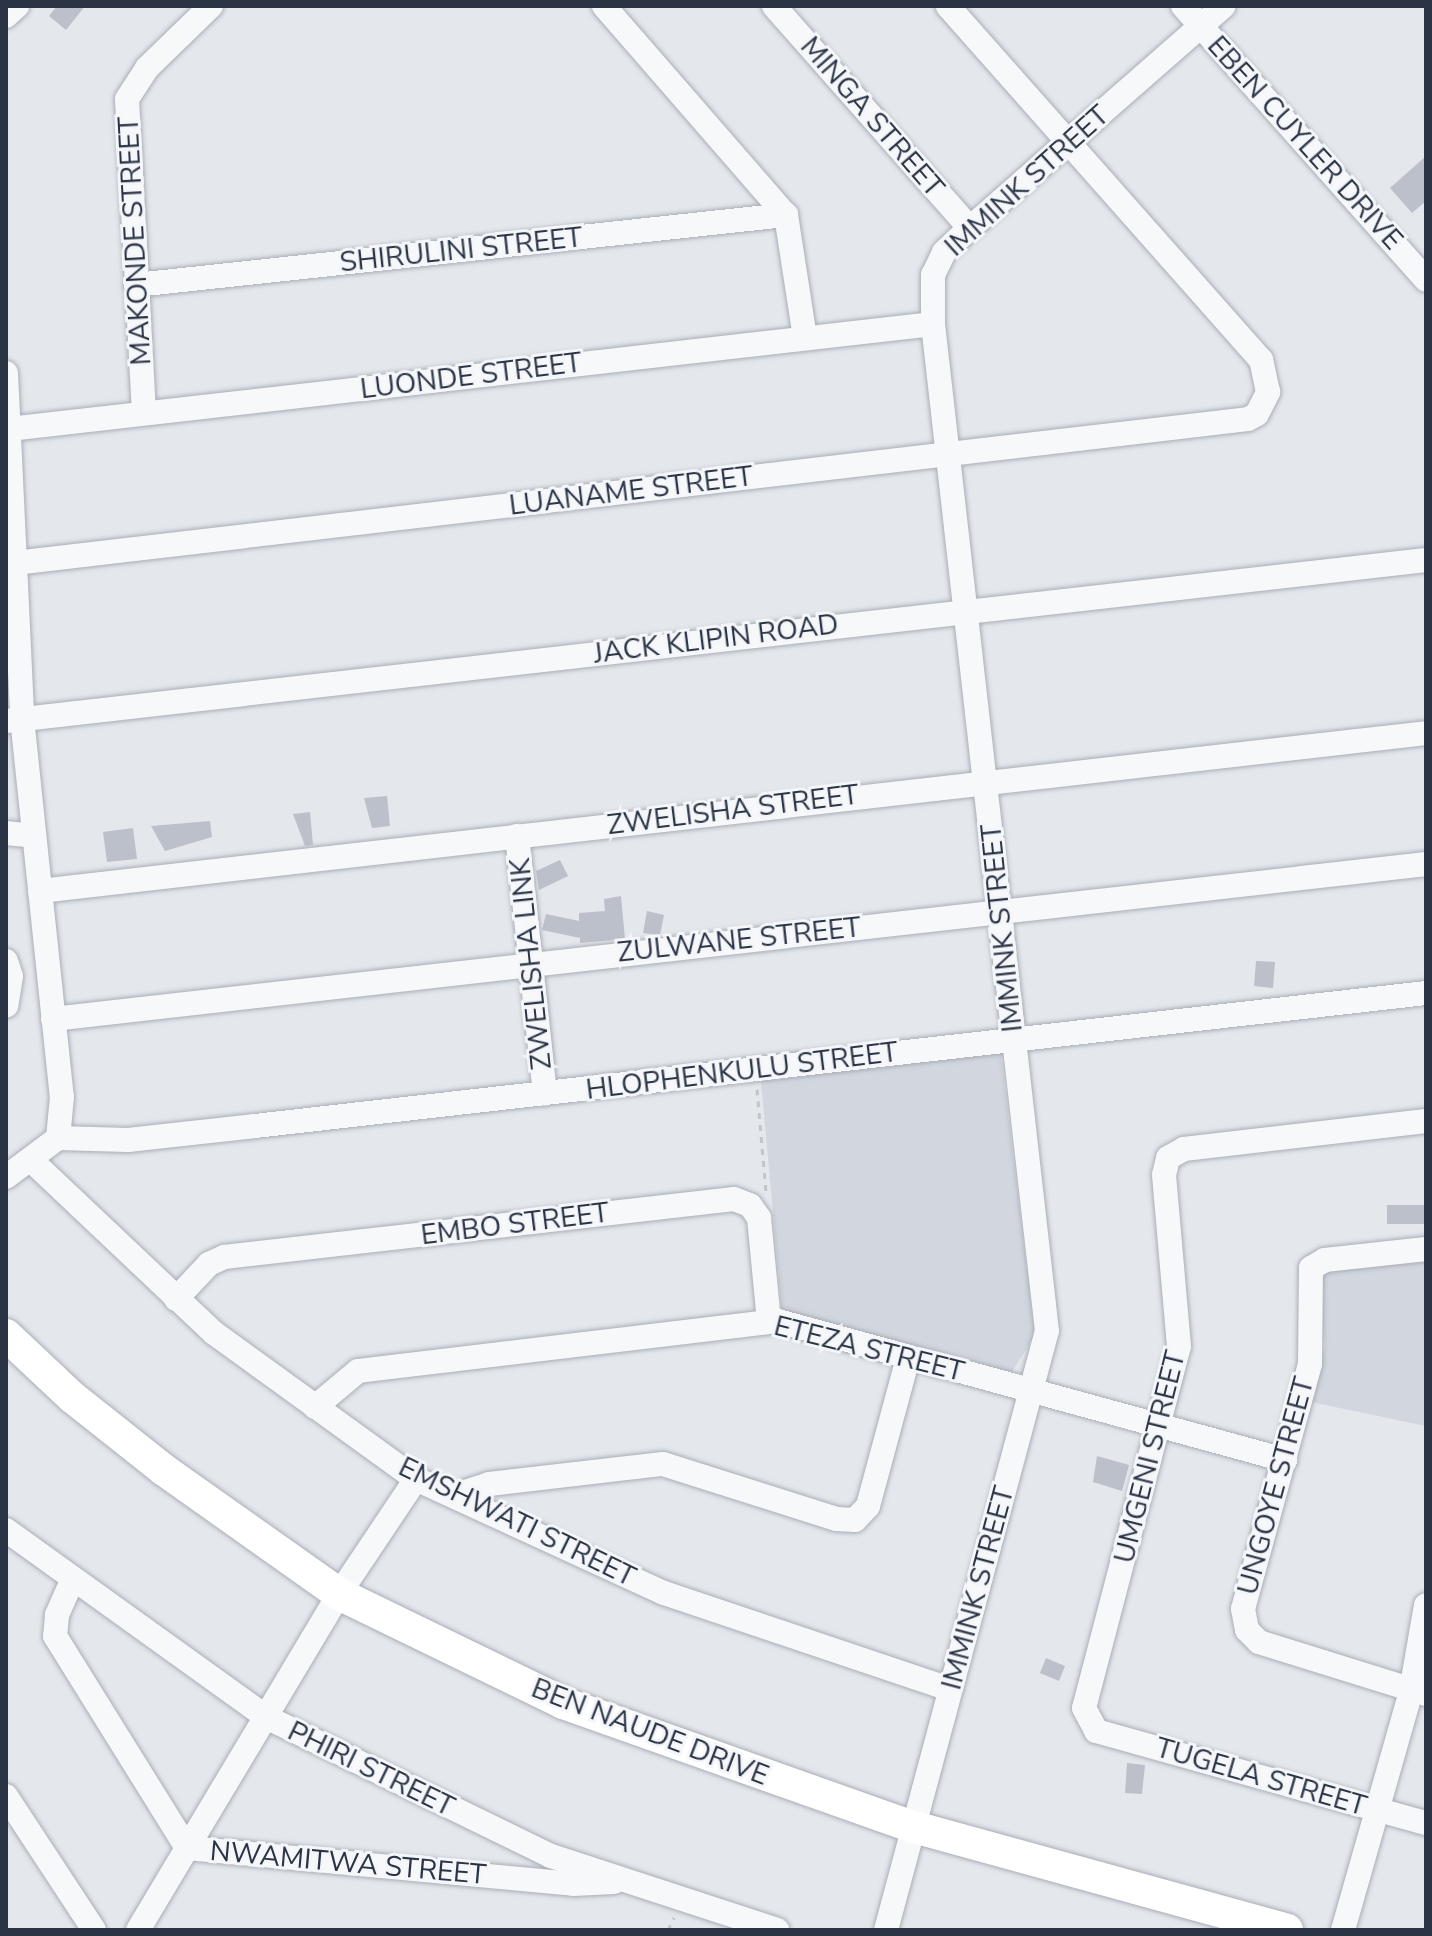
<!DOCTYPE html>
<style>
body{margin:0}
#map{position:relative;width:1432px;height:1936px;overflow:hidden;background:#e4e7ec;font-family:"Nunito Sans",sans-serif}
div>[style]{position:absolute}
[style*='--x']{left:calc(var(--x)*1px);top:calc(var(--y)*1px);width:calc(var(--w)*1px);rotate:calc(var(--a)*1deg)}
.built>*{inset:0;background:#d2d6de}
.building>*{inset:0;background:#bbc0ca}
.path>*{height:3px;margin-top:-1.5px;transform-origin:0;background:repeating-linear-gradient(90deg,#c2c5cb 0 6px,transparent 0 12px)}
.roads{filter:drop-shadow(0 0 2px #a9aeb7) drop-shadow(0 0 2px #a9aeb7)}
.minor>*{height:24px;margin:-12px;padding:0 12px;transform-origin:12px;border-radius:12px;background:#f7f8fa}
.major>*{height:32px;margin:-16px;padding:0 16px;transform-origin:16px;border-radius:16px;background:#fff}
span{translate:-50% -50%;white-space:nowrap;text-align:center;line-height:1.15;-webkit-text-stroke:6px #f4f6f9;paint-order:stroke}
.street-label{font-size:28px;color:#2b3445}
.frame{position:absolute;inset:0;border:8px solid #2b3445;pointer-events:none}
</style>
<div id="map">
<div class="built">
<div style="clip-path:polygon(1000px 1050px,1035px 1335px,1012px 1372px,782px 1310px,761px 1081px)"></div>
<div style="clip-path:polygon(1426px 1261px,1426px 1426px,1311px 1402px,1325px 1346px,1318px 1281px,1323px 1272px)"></div>
</div>
<div class="building">
<div style="clip-path:polygon(57px 6px,85px 6px,66px 30px,49px 16px)"></div>
<div style="clip-path:polygon(1426px 156px,1426px 201px,1412px 213px,1390px 188px)"></div>
<div style="clip-path:polygon(387px 796px,390px 826px,372px 828px,364px 798px)"></div>
<div style="clip-path:polygon(310px 812px,313px 845px,305px 846px,293px 814px)"></div>
<div style="clip-path:polygon(210px 821px,212px 837px,165px 851px,151px 826px)"></div>
<div style="clip-path:polygon(133px 828px,137px 859px,107px 862px,103px 832px)"></div>
<div style="clip-path:polygon(560px 860px,568px 876px,539px 890px,536px 871px)"></div>
<div style="clip-path:polygon(621px 896px,625px 939px,580px 943px,580px 938px,542px 930px,546px 914px,579px 921px,579px 913px,605px 911px,604px 899px)"></div>
<div style="clip-path:polygon(647px 911px,664px 915px,660px 935px,643px 933px)"></div>
<div style="clip-path:polygon(1256px 961px,1275px 962px,1273px 988px,1254px 986px)"></div>
<div style="clip-path:polygon(1387px 1205px,1424px 1205px,1424px 1224px,1387px 1224px)"></div>
<div style="clip-path:polygon(1097px 1456px,1129px 1465px,1122px 1491px,1093px 1482px)"></div>
<div style="clip-path:polygon(1046px 1658px,1065px 1666px,1059px 1681px,1040px 1673px)"></div>
<div style="clip-path:polygon(1127px 1763px,1145px 1765px,1142px 1794px,1125px 1793px)"></div>
</div>
<div class="path">
<div style="--x:757;--y:1089;--w:103;--a:85"></div>
<div style="--x:668;--y:1930;--w:14;--a:-65"></div>
</div>
<div class="roads">
<div class="minor">
<div style="--x:604;--y:6;--w:277;--a:49"></div>
<div style="--x:786;--y:215;--w:124;--a:81.2"></div>
<div style="--x:774;--y:6;--w:296;--a:48.6"></div>
<div style="--x:1183;--y:6;--w:366;--a:48.4"></div>
<div style="--x:6;--y:16;--w:15;--a:-42"></div>
<div style="--x:136;--y:285;--w:654;--a:-6.15"></div>
<div style="--x:6;--y:373;--w:345;--a:87.3"></div>
<div style="--x:22;--y:718;--w:381;--a:84"></div>
<div style="--x:62;--y:1097;--w:41;--a:95.6"></div>
<div style="--x:58;--y:1138;--w:65;--a:143.1"></div>
<div style="--x:144;--y:413;--w:314;--a:-93.1"></div>
<div style="--x:127;--y:99;--w:37;--a:-57"></div>
<div style="--x:147;--y:68;--w:89;--a:-44.1"></div>
<div style="--x:9;--y:429;--w:930;--a:-6.48"></div>
<div style="--x:15;--y:563;--w:1241;--a:-6.66"></div>
<div style="--x:1248;--y:419;--w:10;--a:-29"></div>
<div style="--x:1257;--y:414;--w:25;--a:-63"></div>
<div style="--x:1268;--y:392;--w:33;--a:-102"></div>
<div style="--x:1261;--y:360;--w:473;--a:-131.5"></div>
<div style="--x:6;--y:721;--w:1429;--a:-6.47"></div>
<div style="--x:6;--y:833;--w:28;--a:6"></div>
<div style="--x:517;--y:836;--w:259;--a:83.8"></div>
<div style="--x:40;--y:891;--w:1395;--a:-6.5"></div>
<div style="--x:6;--y:961;--w:16;--a:72"></div>
<div style="--x:11;--y:976;--w:30;--a:99"></div>
<div style="--x:53;--y:1019;--w:1382;--a:-6.44"></div>
<div style="--x:1426;--y:1121;--w:244;--a:173.4"></div>
<div style="--x:1184;--y:1149;--w:18;--a:151"></div>
<div style="--x:1168;--y:1158;--w:17;--a:103"></div>
<div style="--x:1164;--y:1175;--w:172;--a:85"></div>
<div style="--x:1179;--y:1346;--w:374;--a:104.7"></div>
<div style="--x:1084;--y:1708;--w:26;--a:62"></div>
<div style="--x:1096;--y:1731;--w:343;--a:15.6"></div>
<div style="--x:58;--y:1138;--w:70;--a:1.6"></div>
<div style="--x:128;--y:1140;--w:128;--a:-6.3"></div>
<div style="--x:255;--y:1126;--w:1179;--a:-6.48"></div>
<div style="--x:32;--y:1161;--w:250;--a:43.4"></div>
<div style="--x:214;--y:1333;--w:249;--a:35.9"></div>
<div style="--x:416;--y:1479;--w:273;--a:24.7"></div>
<div style="--x:664;--y:1593;--w:302;--a:18.6"></div>
<div style="--x:1426;--y:1249;--w:102;--a:173.8"></div>
<div style="--x:1325;--y:1260;--w:16;--a:150"></div>
<div style="--x:1311;--y:1268;--w:96;--a:90.6"></div>
<div style="--x:1310;--y:1364;--w:254;--a:105.3"></div>
<div style="--x:1243;--y:1609;--w:21;--a:79"></div>
<div style="--x:1247;--y:1630;--w:17;--a:45"></div>
<div style="--x:1259;--y:1642;--w:175;--a:17.3"></div>
<div style="--x:176;--y:1299;--w:48;--a:-46.7"></div>
<div style="--x:209;--y:1264;--w:17;--a:-25"></div>
<div style="--x:224;--y:1257;--w:513;--a:-6.49"></div>
<div style="--x:734;--y:1199;--w:17;--a:21"></div>
<div style="--x:750;--y:1205;--w:16;--a:55"></div>
<div style="--x:759;--y:1218;--w:104;--a:84.5"></div>
<div style="--x:315;--y:1407;--w:56;--a:-39.9"></div>
<div style="--x:358;--y:1371;--w:423;--a:-6.8"></div>
<div style="--x:778;--y:1321;--w:526;--a:15.33"></div>
<div style="--x:456;--y:1495;--w:35;--a:-18"></div>
<div style="--x:489;--y:1484;--w:175;--a:-6.6"></div>
<div style="--x:663;--y:1464;--w:182;--a:17.6"></div>
<div style="--x:836;--y:1519;--w:19;--a:3"></div>
<div style="--x:855;--y:1520;--w:19;--a:-47"></div>
<div style="--x:868;--y:1506;--w:153;--a:-74.9"></div>
<div style="--x:6;--y:1530;--w:320;--a:35.7"></div>
<div style="--x:266;--y:1717;--w:317;--a:26"></div>
<div style="--x:551;--y:1856;--w:238;--a:18.1"></div>
<div style="--x:72;--y:1581;--w:37;--a:114"></div>
<div style="--x:57;--y:1615;--w:21;--a:95"></div>
<div style="--x:55;--y:1636;--w:250;--a:58.1"></div>
<div style="--x:187;--y:1848;--w:388;--a:5.3"></div>
<div style="--x:573;--y:1884;--w:41;--a:-2.8"></div>
<div style="--x:6;--y:1796;--w:160;--a:56.7"></div>
<div style="--x:138;--y:1930;--w:392;--a:-59.1"></div>
<div style="--x:339;--y:1594;--w:138;--a:-56.2"></div>
<div style="--x:886;--y:1930;--w:620;--a:-74.96"></div>
<div style="--x:1047;--y:1331;--w:1013;--a:-96.46"></div>
<div style="--x:933;--y:324;--w:49;--a:-90"></div>
<div style="--x:933;--y:275;--w:25;--a:-64"></div>
<div style="--x:944;--y:252;--w:35;--a:-43"></div>
<div style="--x:970;--y:228;--w:337;--a:-41.2"></div>
<div style="--x:1343;--y:1930;--w:248;--a:-74.1"></div>
<div style="--x:1411;--y:1691;--w:87;--a:-80.1"></div>
</div>
<div class="major">
<div style="--x:6;--y:1335;--w:91;--a:43.2"></div>
<div style="--x:72;--y:1397;--w:117;--a:38.4"></div>
<div style="--x:164;--y:1470;--w:214;--a:35.3"></div>
<div style="--x:339;--y:1594;--w:249;--a:25.9"></div>
<div style="--x:563;--y:1703;--w:372;--a:19.5"></div>
<div style="--x:914;--y:1827;--w:387;--a:15.4"></div>
</div>
</div>
<div class="street-label">
<span style="left:872px;top:117px;rotate:49deg">MINGA STREET</span>
<span style="left:1305px;top:143px;rotate:48deg">EBEN CUYLER DRIVE</span>
<span style="left:1027px;top:181px;rotate:-42deg">IMMINK STREET</span>
<span style="left:135px;top:241px;rotate:-93deg">MAKONDE STREET</span>
<span style="left:461px;top:250px;rotate:-6deg">SHIRULINI STREET</span>
<span style="left:471px;top:376px;rotate:-7deg">LUONDE STREET</span>
<span style="left:631px;top:491px;rotate:-7deg">LUANAME STREET</span>
<span style="left:716px;top:639px;rotate:-7deg">JACK KLIPIN ROAD</span>
<span style="left:733px;top:810px;rotate:-7deg">ZWELISHA STREET</span>
<span style="left:1002px;top:928px;rotate:-96deg">IMMINK STREET</span>
<span style="left:739px;top:940px;rotate:-6deg">ZULWANE STREET</span>
<span style="left:531px;top:964px;rotate:-96deg">ZWELISHA LINK</span>
<span style="left:742px;top:1071px;rotate:-7deg">HLOPHENKULU STREET</span>
<span style="left:515px;top:1224px;rotate:-7deg">EMBO STREET</span>
<span style="left:869px;top:1349px;rotate:14deg">ETEZA STREET</span>
<span style="left:1150px;top:1457px;rotate:-76deg">UMGENI STREET</span>
<span style="left:1276px;top:1486px;rotate:-75deg">UNGOYE STREET</span>
<span style="left:517px;top:1522px;rotate:26deg">EMSHWATI STREET</span>
<span style="left:978px;top:1588px;rotate:-75deg">IMMINK STREET</span>
<span style="left:650px;top:1732px;rotate:21deg">BEN NAUDE DRIVE</span>
<span style="left:371px;top:1769px;rotate:26deg">PHIRI STREET</span>
<span style="left:1261px;top:1777px;rotate:16deg">TUGELA STREET</span>
<span style="left:348px;top:1863px;rotate:5deg">NWAMITWA STREET</span>
</div>
<div class="frame"></div>
</div>
